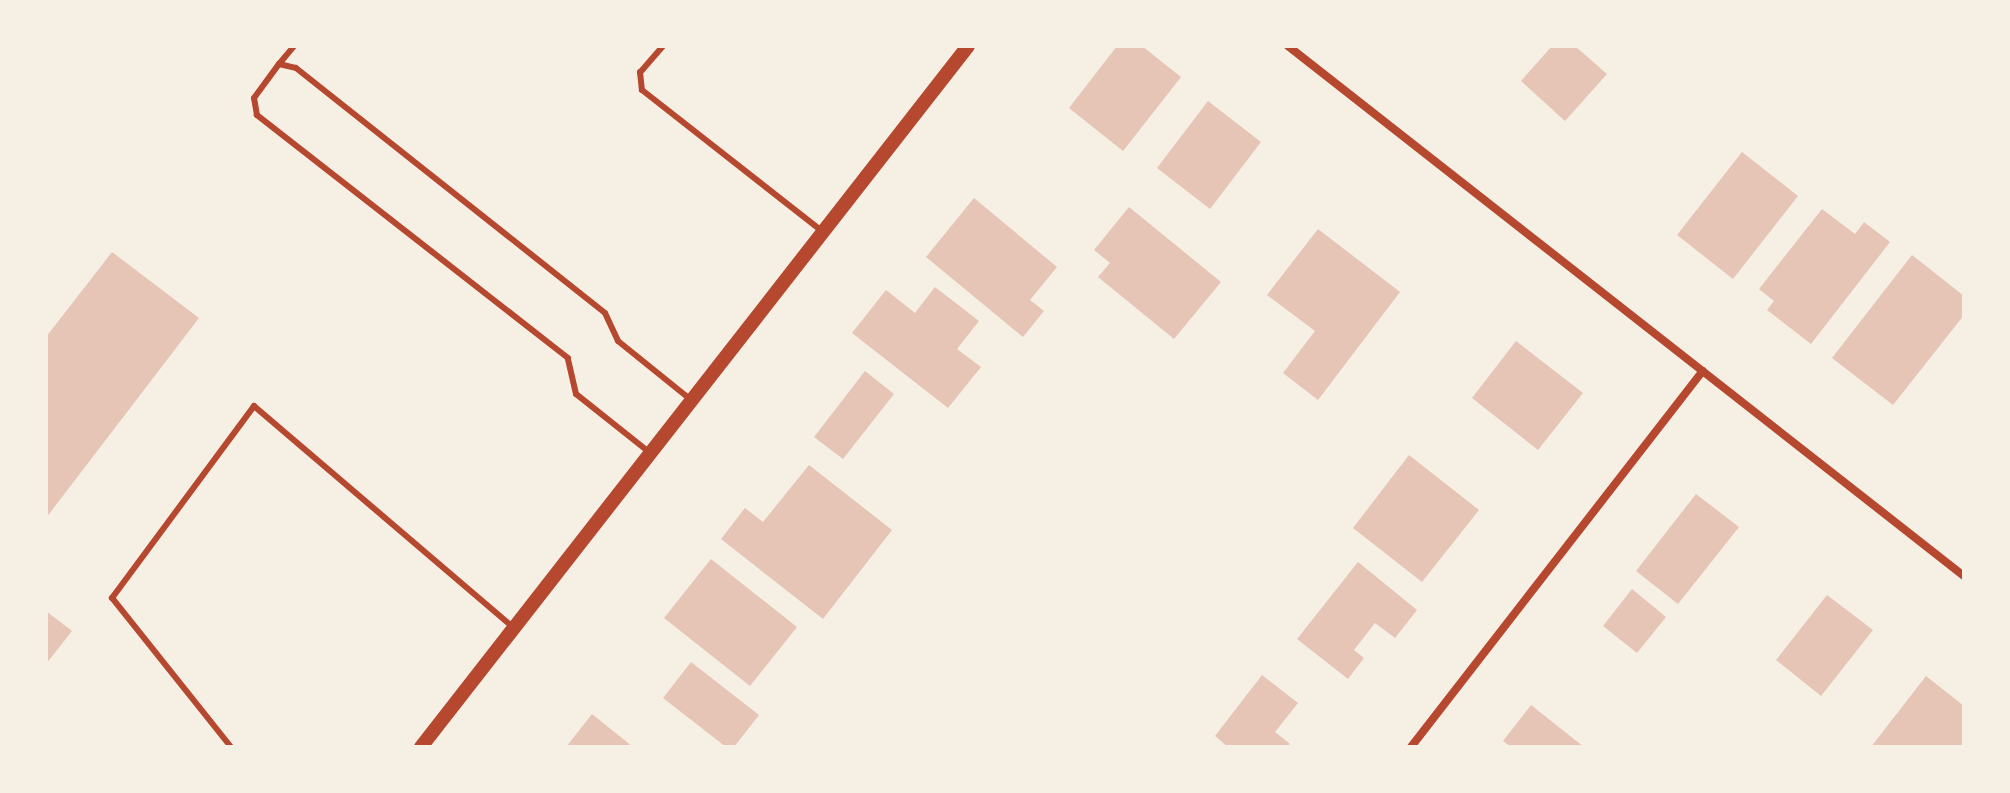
<!DOCTYPE html>
<style>
body{margin:0}
#map{position:relative;width:2010px;height:793px;overflow:hidden;background:#f6efe4;font-family:"Noto Sans",sans-serif}
div>[style]{position:absolute}
[style*='--x']{left:calc(var(--x)*1px);top:calc(var(--y)*1px);width:calc(var(--w)*1px);rotate:calc(var(--a)*1deg)}
.building>*{inset:0;background:#e6c5b7}
.service>*{height:6px;margin:-3px;padding:0 3px;transform-origin:3px;border-radius:3px;background:#b5482f}
.minor>*{height:8px;margin:-4px;padding:0 4px;transform-origin:4px;border-radius:4px;background:#b5482f}
.tertiary>*{height:14px;margin:-7px;padding:0 7px;transform-origin:7px;border-radius:7px;background:#b5482f}
span{translate:-50% -50%;white-space:nowrap;text-align:center;line-height:1.15;-webkit-text-stroke:8px #f6efe4;paint-order:stroke}
.frame{position:absolute;inset:0;border:48px solid #f6efe4;pointer-events:none}
</style>
<div id="map">
<div class="building">
<div style="clip-path:polygon(1117px 46px,1142px 46px,1181px 77px,1123px 151px,1069px 108px)"></div>
<div style="clip-path:polygon(1552px 46px,1575px 46px,1607px 74px,1565px 121px,1521px 81px)"></div>
<div style="clip-path:polygon(1208px 101px,1261px 142px,1210px 209px,1157px 168px)"></div>
<div style="clip-path:polygon(1742px 152px,1798px 196px,1733px 279px,1677px 235px)"></div>
<div style="clip-path:polygon(974px 198px,1057px 267px,1030px 300px,1044px 311px,1023px 337px,926px 257px)"></div>
<div style="clip-path:polygon(1129px 207px,1221px 282px,1174px 339px,1098px 277px,1110px 263px,1094px 250px)"></div>
<div style="clip-path:polygon(1822px 209px,1855px 234px,1864px 222px,1890px 242px,1811px 344px,1767px 310px,1774px 301px,1759px 289px)"></div>
<div style="clip-path:polygon(1318px 229px,1400px 292px,1318px 400px,1283px 373px,1315px 331px,1267px 295px)"></div>
<div style="clip-path:polygon(112px 252px,199px 318px,46px 518px,46px 337px)"></div>
<div style="clip-path:polygon(1912px 255px,1964px 296px,1964px 315px,1893px 405px,1832px 358px)"></div>
<div style="clip-path:polygon(935px 287px,979px 321px,957px 349px,981px 367px,948px 408px,852px 333px,886px 290px,915px 313px)"></div>
<div style="clip-path:polygon(1516px 341px,1583px 393px,1538px 450px,1472px 398px)"></div>
<div style="clip-path:polygon(865px 371px,894px 394px,843px 459px,814px 437px)"></div>
<div style="clip-path:polygon(1409px 455px,1479px 510px,1422px 582px,1353px 528px)"></div>
<div style="clip-path:polygon(809px 465px,892px 530px,823px 619px,721px 539px,745px 508px,763px 522px)"></div>
<div style="clip-path:polygon(1696px 494px,1739px 527px,1678px 604px,1636px 571px)"></div>
<div style="clip-path:polygon(711px 559px,797px 627px,750px 686px,664px 618px)"></div>
<div style="clip-path:polygon(1358px 562px,1417px 610px,1395px 638px,1375px 623px,1354px 650px,1364px 658px,1348px 679px,1297px 639px)"></div>
<div style="clip-path:polygon(1632px 589px,1666px 617px,1637px 653px,1603px 626px)"></div>
<div style="clip-path:polygon(1827px 595px,1873px 630px,1821px 696px,1776px 660px)"></div>
<div style="clip-path:polygon(46px 611px,72px 631px,46px 664px)"></div>
<div style="clip-path:polygon(691px 662px,759px 715px,734px 747px,726px 747px,663px 698px)"></div>
<div style="clip-path:polygon(1262px 675px,1298px 703px,1275px 732px,1290px 744px,1288px 747px,1228px 747px,1215px 736px)"></div>
<div style="clip-path:polygon(1926px 676px,1964px 706px,1964px 742px,1960px 747px,1871px 747px)"></div>
<div style="clip-path:polygon(1531px 705px,1584px 747px,1511px 747px,1503px 741px)"></div>
<div style="clip-path:polygon(592px 714px,633px 747px,566px 747px)"></div>
</div>
<div class="service">
<div style="--x:663;--y:46;--w:35;--a:131"></div>
<div style="--x:640;--y:72;--w:18;--a:84"></div>
<div style="--x:642;--y:90;--w:230;--a:38.1"></div>
<div style="--x:279;--y:64;--w:23;--a:-50"></div>
<div style="--x:649;--y:452;--w:93;--a:-141.5"></div>
<div style="--x:576;--y:394;--w:37;--a:-103"></div>
<div style="--x:568;--y:358;--w:395;--a:-142"></div>
<div style="--x:257;--y:115;--w:17;--a:-100"></div>
<div style="--x:254;--y:98;--w:42;--a:-53.7"></div>
<div style="--x:279;--y:64;--w:17;--a:13"></div>
<div style="--x:296;--y:68;--w:394;--a:38.4"></div>
<div style="--x:605;--y:313;--w:31;--a:65"></div>
<div style="--x:618;--y:341;--w:94;--a:38.9"></div>
<div style="--x:231;--y:747;--w:191;--a:-128.6"></div>
<div style="--x:112;--y:598;--w:239;--a:-53.5"></div>
<div style="--x:254;--y:406;--w:342;--a:40.5"></div>
</div>
<div class="minor">
<div style="--x:1288;--y:46;--w:859;--a:38.1"></div>
<div style="--x:1411;--y:747;--w:476;--a:-52.2"></div>
</div>
<div class="tertiary">
<div style="--x:421;--y:747;--w:889;--a:-52.03"></div>
</div>
<div class="frame"></div>
</div>
